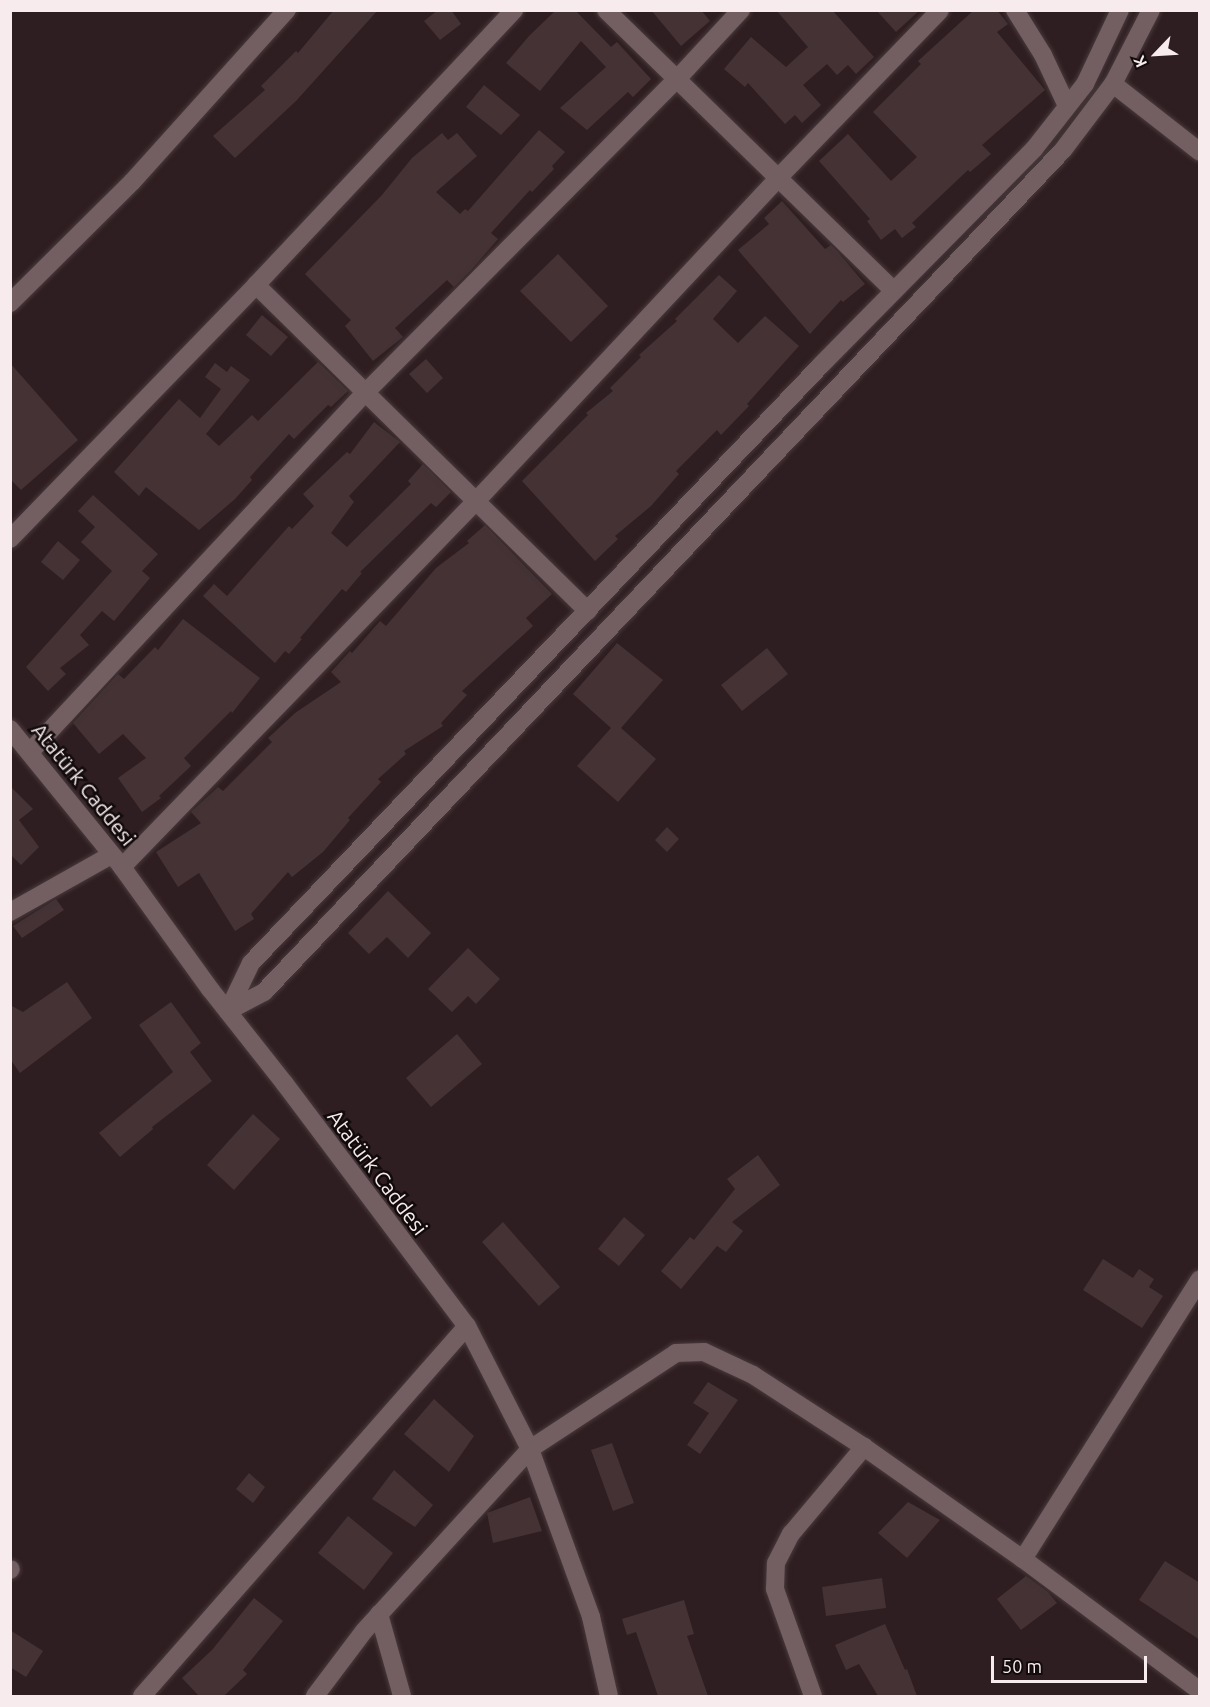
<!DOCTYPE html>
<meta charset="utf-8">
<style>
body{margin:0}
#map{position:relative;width:1210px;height:1707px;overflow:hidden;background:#2f1e21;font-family:Ubuntu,sans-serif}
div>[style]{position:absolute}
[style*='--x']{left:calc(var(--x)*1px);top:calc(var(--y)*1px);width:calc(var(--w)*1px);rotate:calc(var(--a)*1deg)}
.building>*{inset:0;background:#443235}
.roads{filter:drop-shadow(0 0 2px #483a3d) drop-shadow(0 0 2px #483a3d)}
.street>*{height:18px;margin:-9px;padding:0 9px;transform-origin:9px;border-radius:9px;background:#735f62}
.secondary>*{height:18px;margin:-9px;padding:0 9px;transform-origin:9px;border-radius:9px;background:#735f62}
span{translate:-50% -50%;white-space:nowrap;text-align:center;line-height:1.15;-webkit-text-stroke:5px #120b0c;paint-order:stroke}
.street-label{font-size:21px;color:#f7ebed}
.frame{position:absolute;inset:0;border:12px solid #f7ebed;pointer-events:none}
.north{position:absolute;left:1126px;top:24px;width:60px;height:60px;-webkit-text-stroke:4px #120b0c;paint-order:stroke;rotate:245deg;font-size:16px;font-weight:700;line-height:24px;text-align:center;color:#f7ebed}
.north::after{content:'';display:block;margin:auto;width:21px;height:27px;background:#f7ebed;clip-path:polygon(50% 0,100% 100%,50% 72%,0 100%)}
.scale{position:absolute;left:991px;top:1656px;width:156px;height:27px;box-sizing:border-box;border:3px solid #f7ebed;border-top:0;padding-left:8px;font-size:18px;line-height:21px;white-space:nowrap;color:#f7ebed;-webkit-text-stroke:4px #120b0c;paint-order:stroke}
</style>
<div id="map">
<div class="building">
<div style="clip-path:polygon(334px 10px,378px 10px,296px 101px,235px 158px,213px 136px,265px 90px,261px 86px,296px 51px,298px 53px)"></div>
<div style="clip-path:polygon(438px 10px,451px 10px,461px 24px,440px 40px,424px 21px)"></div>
<div style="clip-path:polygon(556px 10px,575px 10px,611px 47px,617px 42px,651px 79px,633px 97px,628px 92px,587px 130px,560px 108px,606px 67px,581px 41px,540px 91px,506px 63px,529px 36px)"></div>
<div style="clip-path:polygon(651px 10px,701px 10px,710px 21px,681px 46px)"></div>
<div style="clip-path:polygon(776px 10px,832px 10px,874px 57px,856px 74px,848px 65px,837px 75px,827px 64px,803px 85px,821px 105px,802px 123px,795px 115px,785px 124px,748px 83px,745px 87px,724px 69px,751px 37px,786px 67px,808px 47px)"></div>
<div style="clip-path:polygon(876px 10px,920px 10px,896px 32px)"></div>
<div style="clip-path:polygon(974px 10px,997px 10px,1008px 24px,997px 32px,1045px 90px,982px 145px,991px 154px,970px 172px,968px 170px,912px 223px,916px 227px,902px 238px,895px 229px,881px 240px,867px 221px,870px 219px,819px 161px,848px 134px,891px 181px,917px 157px,873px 112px,921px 64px,918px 61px)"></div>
<div style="clip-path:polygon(484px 85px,520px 115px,501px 135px,466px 107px)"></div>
<div style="clip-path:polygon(539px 130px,565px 152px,552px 166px,554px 169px,532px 192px,530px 190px,491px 233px,498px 239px,472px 269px,454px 287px,447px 280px,395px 328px,403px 337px,373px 361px,345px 326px,351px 320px,305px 274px,382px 195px,412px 158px,442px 133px,448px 140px,457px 133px,477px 156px,436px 192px,460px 214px,465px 209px,468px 211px)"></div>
<div style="clip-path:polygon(782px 201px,825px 249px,831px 245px,837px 251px,865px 284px,843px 302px,841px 300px,810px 334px,738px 250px,769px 224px,764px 218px)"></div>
<div style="clip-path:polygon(558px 254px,608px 306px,571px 342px,520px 291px)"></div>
<div style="clip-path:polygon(719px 275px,737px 291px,713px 319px,738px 343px,765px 316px,799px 346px,747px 404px,749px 406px,721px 435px,717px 430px,676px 471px,679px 474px,651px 506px,615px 536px,618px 539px,595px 561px,522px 481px,588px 415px,586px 413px,613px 391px,610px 388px,641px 357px,639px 355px,677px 321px,675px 319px)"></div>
<div style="clip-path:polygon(262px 315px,288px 337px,271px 356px,246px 335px)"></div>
<div style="clip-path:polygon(426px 359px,443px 378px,427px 393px,409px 374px)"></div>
<div style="clip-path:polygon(318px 362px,348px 391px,331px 407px,328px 405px,294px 439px,289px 434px,250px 477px,252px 480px,235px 499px,199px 530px,146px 487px,139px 496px,114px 472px,179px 399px,200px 418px,221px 389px,205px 377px,215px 363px,227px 372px,231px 366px,250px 380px,206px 434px,219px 446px,252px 415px,258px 421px)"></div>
<div style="clip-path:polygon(10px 363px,78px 440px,21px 490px,10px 479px)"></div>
<div style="clip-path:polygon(374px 422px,400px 442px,349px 496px,354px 502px,331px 533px,347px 547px,411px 484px,408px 481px,423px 464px,451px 492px,436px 507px,431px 503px,360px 572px,362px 573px,346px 592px,342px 589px,300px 638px,302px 639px,289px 654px,285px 651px,275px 663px,203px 596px,214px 584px,227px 596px,289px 526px,292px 529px,314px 506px,303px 494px,347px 452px,350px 454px)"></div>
<div style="clip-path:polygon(93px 495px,158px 554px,142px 571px,150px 578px,114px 621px,102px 611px,80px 635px,89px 645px,60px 668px,66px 674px,48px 691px,26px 667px,112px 571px,81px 542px,95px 527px,78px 511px)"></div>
<div style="clip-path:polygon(485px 525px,552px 594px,526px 618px,533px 626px,462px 691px,467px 695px,441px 723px,443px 726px,404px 751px,406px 754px,378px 779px,381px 782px,348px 818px,350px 820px,323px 852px,292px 877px,288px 872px,251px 914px,254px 919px,235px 931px,199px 873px,178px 887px,156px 852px,201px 823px,191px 812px,218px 787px,223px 791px,272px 742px,268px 738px,295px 713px,341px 682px,331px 672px,350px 651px,352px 653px,380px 621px,386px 626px,436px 568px,469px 543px,467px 541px)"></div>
<div style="clip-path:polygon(58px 541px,80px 560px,63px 580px,41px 562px)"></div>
<div style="clip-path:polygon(183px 619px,260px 678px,232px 713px,231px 711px,184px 758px,191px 766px,159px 796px,161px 798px,142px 812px,118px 778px,146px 758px,123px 734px,99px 754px,73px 723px,118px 674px,124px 679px,155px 647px,158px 650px)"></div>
<div style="clip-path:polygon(617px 643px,663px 680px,621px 728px,656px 759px,618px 802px,577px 766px,611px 728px,573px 694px)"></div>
<div style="clip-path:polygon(767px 648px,788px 674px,742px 711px,721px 685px)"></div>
<div style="clip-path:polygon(10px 786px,33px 809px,19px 820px,39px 847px,21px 865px,10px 854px)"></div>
<div style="clip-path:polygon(667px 827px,679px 839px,667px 852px,655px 840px)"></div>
<div style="clip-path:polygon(388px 891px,431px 933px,408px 958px,387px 937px,369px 954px,348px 933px)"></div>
<div style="clip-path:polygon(56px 899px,64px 910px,22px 938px,13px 926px)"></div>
<div style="clip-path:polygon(468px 948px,500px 979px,476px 1004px,468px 996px,452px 1012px,428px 989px)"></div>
<div style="clip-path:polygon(67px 982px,92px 1018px,20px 1073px,10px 1059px,10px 1005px,23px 1012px)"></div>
<div style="clip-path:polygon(171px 1002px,201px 1043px,190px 1052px,212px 1081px,152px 1127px,153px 1129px,120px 1157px,99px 1133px,173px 1072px,139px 1025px)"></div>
<div style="clip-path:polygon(457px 1034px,482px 1064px,431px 1107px,406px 1078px)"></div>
<div style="clip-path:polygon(253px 1114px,280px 1139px,234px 1190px,207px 1165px)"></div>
<div style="clip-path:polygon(758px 1155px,780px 1185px,732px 1222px,743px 1231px,726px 1252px,717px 1246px,681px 1289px,661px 1271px,690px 1237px,694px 1240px,735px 1189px,727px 1179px)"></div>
<div style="clip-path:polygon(624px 1217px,645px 1235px,619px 1266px,598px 1249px)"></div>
<div style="clip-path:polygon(503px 1222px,560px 1287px,539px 1306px,482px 1242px)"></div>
<div style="clip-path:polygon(1103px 1259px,1133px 1278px,1139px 1269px,1154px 1279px,1149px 1287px,1163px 1296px,1142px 1328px,1083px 1290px)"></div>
<div style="clip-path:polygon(708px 1382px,738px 1400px,700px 1454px,687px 1445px,709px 1413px,693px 1403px)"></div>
<div style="clip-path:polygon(434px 1399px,474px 1436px,449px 1472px,404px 1434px)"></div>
<div style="clip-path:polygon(612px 1443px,634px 1503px,613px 1511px,591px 1450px)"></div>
<div style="clip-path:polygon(394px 1470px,433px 1505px,415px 1527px,372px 1499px)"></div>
<div style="clip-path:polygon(249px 1473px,265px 1487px,253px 1503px,236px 1489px)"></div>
<div style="clip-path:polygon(530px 1497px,542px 1531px,493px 1543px,487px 1513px)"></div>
<div style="clip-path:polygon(908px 1502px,940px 1520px,907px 1558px,878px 1533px)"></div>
<div style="clip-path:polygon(348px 1516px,393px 1553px,364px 1590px,318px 1553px)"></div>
<div style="clip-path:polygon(1165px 1561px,1200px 1583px,1200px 1640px,1139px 1600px)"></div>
<div style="clip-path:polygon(1026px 1576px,1048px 1592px,1057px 1603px,1021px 1630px,997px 1599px)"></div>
<div style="clip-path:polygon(882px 1578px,886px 1608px,826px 1616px,822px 1587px)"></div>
<div style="clip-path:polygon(254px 1598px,283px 1621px,243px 1670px,247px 1674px,224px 1696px,199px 1696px,182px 1678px,212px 1650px)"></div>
<div style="clip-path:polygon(684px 1600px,694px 1634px,687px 1636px,708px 1696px,658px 1696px,636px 1632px,627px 1635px,622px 1619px)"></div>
<div style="clip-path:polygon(885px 1624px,905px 1670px,907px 1669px,917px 1696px,878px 1696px,859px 1664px,846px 1670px,835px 1645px)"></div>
<div style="clip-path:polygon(10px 1630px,43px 1651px,26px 1677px,10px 1667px)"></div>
</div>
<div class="roads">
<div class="street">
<div style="--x:606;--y:10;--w:402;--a:44.3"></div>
<div style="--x:1015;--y:10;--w:53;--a:58.1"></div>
<div style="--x:1043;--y:55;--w:56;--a:64.8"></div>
<div style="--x:1113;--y:84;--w:110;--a:38"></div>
<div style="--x:256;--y:285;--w:465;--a:44.5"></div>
<div style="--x:10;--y:303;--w:172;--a:-44.8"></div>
<div style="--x:132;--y:182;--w:232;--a:-48"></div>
<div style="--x:10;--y:539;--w:354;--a:-45.9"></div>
<div style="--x:256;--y:285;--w:377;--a:-46.8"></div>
<div style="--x:30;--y:752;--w:491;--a:-47"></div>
<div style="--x:365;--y:393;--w:444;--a:-45.2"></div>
<div style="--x:678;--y:78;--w:93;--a:-47.2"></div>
<div style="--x:122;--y:867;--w:513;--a:-45.95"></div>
<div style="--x:479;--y:498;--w:438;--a:-46.9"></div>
<div style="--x:778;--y:178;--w:233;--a:-46"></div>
<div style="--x:10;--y:912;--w:116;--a:-29.4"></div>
<div style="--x:1023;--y:1559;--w:331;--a:-57.7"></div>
<div style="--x:10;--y:1570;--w:1;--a:-45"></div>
<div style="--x:379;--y:1614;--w:85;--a:74.3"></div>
<div style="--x:142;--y:1696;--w:492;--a:-48.7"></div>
<div style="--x:315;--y:1696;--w:81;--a:-53"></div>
<div style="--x:364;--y:1631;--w:246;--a:-47.6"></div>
<div style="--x:530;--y:1449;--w:175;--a:-33.3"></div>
<div style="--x:676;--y:1353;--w:28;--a:-2"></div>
<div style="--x:704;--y:1352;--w:54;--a:25.1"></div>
<div style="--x:753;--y:1375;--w:132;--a:33"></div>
<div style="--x:864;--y:1447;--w:194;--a:35.2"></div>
<div style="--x:1023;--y:1559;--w:221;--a:36.7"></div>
<div style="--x:813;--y:1696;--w:114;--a:-109.6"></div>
<div style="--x:775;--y:1589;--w:26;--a:-88"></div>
<div style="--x:776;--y:1563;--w:33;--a:-63"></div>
<div style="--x:791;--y:1534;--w:114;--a:-50"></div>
</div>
<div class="secondary">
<div style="--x:10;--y:729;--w:178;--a:50.9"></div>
<div style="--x:122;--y:867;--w:150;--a:54.2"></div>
<div style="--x:210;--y:989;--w:121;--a:51.7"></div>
<div style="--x:285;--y:1084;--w:303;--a:53.1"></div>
<div style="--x:467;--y:1326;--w:138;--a:62.9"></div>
<div style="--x:530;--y:1449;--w:179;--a:70"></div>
<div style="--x:591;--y:1617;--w:81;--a:77.2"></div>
<div style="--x:228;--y:1011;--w:41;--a:-27.8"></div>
<div style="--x:264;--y:992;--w:1161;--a:-46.5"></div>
<div style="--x:1063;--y:150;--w:83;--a:-52.9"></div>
<div style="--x:1113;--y:84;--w:83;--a:-62.8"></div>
<div style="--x:228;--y:1011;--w:53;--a:-64.4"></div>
<div style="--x:251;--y:963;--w:826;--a:-46.37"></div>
<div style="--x:821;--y:365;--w:303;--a:-45.4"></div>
<div style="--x:1034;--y:149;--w:83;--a:-51.9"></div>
<div style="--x:1085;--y:84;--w:82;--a:-64.7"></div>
</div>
</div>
<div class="street-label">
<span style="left:84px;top:784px;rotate:51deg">Atatürk Caddesi</span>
<span style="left:378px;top:1172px;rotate:53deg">Atatürk Caddesi</span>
</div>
<div class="frame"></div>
<div class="north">K</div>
<div class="scale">50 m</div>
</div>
